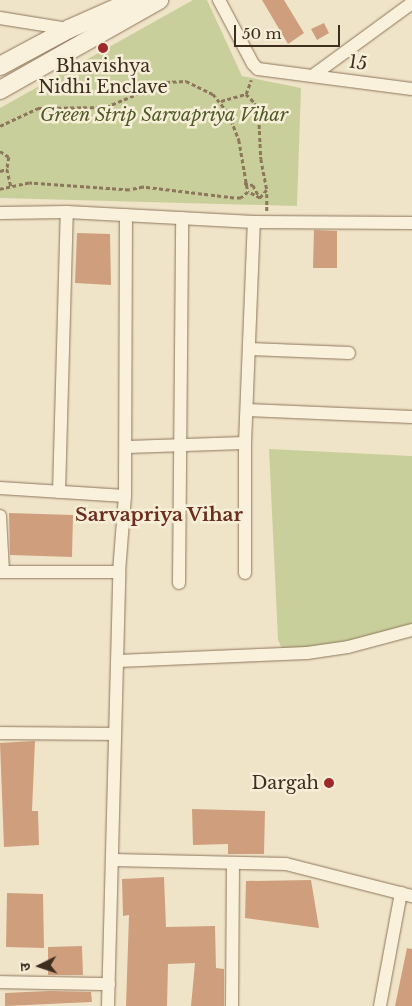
<!DOCTYPE html>
<meta charset="utf-8">
<style>
body{margin:0}
#map{position:relative;width:412px;height:1006px;overflow:hidden;background:#f0e4c8;font-family:"Libre Baskerville","Noto Sans Devanagari",serif}
div>[style]{position:absolute}
[style*='--x']{left:calc(var(--x)*1px);top:calc(var(--y)*1px);width:calc(var(--w)*1px);rotate:calc(var(--a)*1deg)}
.green>*{inset:0;background:#c9cf9b}
.building>*{inset:0;background:#cf9f7d}
.path>*{height:2.5px;margin-top:-1.25px;transform-origin:0;background:repeating-linear-gradient(90deg,#8d765c 0 4px,transparent 0 6.5px)}
.roads{filter:drop-shadow(0 0 1px #8d765c) drop-shadow(0 0 1px #8d765c)}
.street>*{height:12px;margin:-6px;padding:0 6px;transform-origin:6px;border-radius:6px;background:#faf1dc}
.secondary>*{height:18px;margin:-9px;padding:0 9px;transform-origin:9px;border-radius:9px;background:#faf1dc}
.dots>*{width:14px;height:14px;translate:-50% -50%;box-sizing:border-box;border:2px solid #f7eed8;border-radius:50%}
span{translate:-50% -50%;white-space:nowrap;text-align:center;line-height:1.15;-webkit-text-stroke:5px #f7eed8;paint-order:stroke}
.street-label{font-size:18px;color:#3d2e20}
.poi-label{font-size:18px;color:#3d2e20}
.right{translate:-100% -50%;text-align:right}
.park-label{font-size:18px;color:#4d5a26;font-style:italic}
.neighbourhood-label{font-size:19px;color:#6b2e1e;font-weight:700}
.north{position:absolute;left:15px;top:941px;width:50px;height:50px;-webkit-text-stroke:4px #f7eed8;paint-order:stroke;rotate:266deg;font-size:14px;font-weight:700;line-height:20px;text-align:center;color:#3d2e20}
.north::after{content:'';display:block;margin:auto;width:18px;height:22px;background:#3d2e20;clip-path:polygon(50% 0,100% 100%,50% 72%,0 100%)}
.scale{position:absolute;left:234px;top:25px;width:106px;height:22px;box-sizing:border-box;border:2px solid #3d2e20;border-top:0;padding-left:6px;font-size:15px;line-height:18px;white-space:nowrap;color:#3d2e20;-webkit-text-stroke:4px #f7eed8;paint-order:stroke}
</style>
<div id="map">
<div class="green">
<div style="clip-path:polygon(193px 0,207px 0,242px 76px,301px 88px,297px 206px,0 198px,0 108px)"></div>
<div style="clip-path:polygon(269px 449px,412px 456px,412px 630px,284px 653px,278px 640px)"></div>
</div>
<div class="building">
<div style="clip-path:polygon(262px 0,284px 0,304px 33px,288px 44px)"></div>
<div style="clip-path:polygon(324px 23px,329px 33px,317px 40px,311px 29px)"></div>
<div style="clip-path:polygon(314px 230px,337px 231px,337px 268px,313px 268px)"></div>
<div style="clip-path:polygon(77px 233px,110px 234px,111px 285px,75px 283px)"></div>
<div style="clip-path:polygon(9px 513px,73px 515px,72px 557px,10px 555px)"></div>
<div style="clip-path:polygon(35px 741px,32px 811px,38px 811px,39px 845px,4px 847px,0 743px)"></div>
<div style="clip-path:polygon(192px 809px,265px 811px,264px 854px,228px 854px,228px 844px,193px 845px)"></div>
<div style="clip-path:polygon(164px 877px,166px 927px,215px 926px,216px 968px,224px 969px,224px 1006px,191px 1006px,195px 963px,168px 964px,167px 1006px,126px 1006px,129px 915px,123px 916px,122px 879px)"></div>
<div style="clip-path:polygon(311px 880px,319px 928px,245px 918px,246px 881px)"></div>
<div style="clip-path:polygon(7px 893px,43px 894px,44px 948px,6px 947px)"></div>
<div style="clip-path:polygon(82px 946px,83px 975px,48px 975px,48px 947px)"></div>
<div style="clip-path:polygon(407px 948px,412px 949px,412px 1006px,395px 1006px)"></div>
<div style="clip-path:polygon(49px 991px,91px 992px,92px 1002px,5px 1006px,5px 993px)"></div>
</div>
<div class="path">
<div style="--x:246;--y:94;--w:13;--a:45"></div>
<div style="--x:255;--y:103;--w:16;--a:75"></div>
<div style="--x:259;--y:118;--w:41;--a:87.2"></div>
<div style="--x:261;--y:159;--w:32;--a:79"></div>
<div style="--x:267;--y:190;--w:11;--a:131"></div>
<div style="--x:260;--y:198;--w:13;--a:-153"></div>
<div style="--x:221;--y:101;--w:26;--a:-16"></div>
<div style="--x:246;--y:94;--w:15;--a:-70"></div>
<div style="--x:0;--y:126;--w:42;--a:-25.3"></div>
<div style="--x:38;--y:108;--w:68;--a:-0.8"></div>
<div style="--x:106;--y:107;--w:65;--a:-22.6"></div>
<div style="--x:166;--y:82;--w:20;--a:-3"></div>
<div style="--x:186;--y:81;--w:30;--a:26"></div>
<div style="--x:213;--y:94;--w:26;--a:51"></div>
<div style="--x:229;--y:114;--w:28;--a:69"></div>
<div style="--x:239;--y:140;--w:53;--a:80.2"></div>
<div style="--x:248;--y:192;--w:9;--a:139"></div>
<div style="--x:241;--y:198;--w:7;--a:180"></div>
<div style="--x:234;--y:198;--w:92;--a:-173.1"></div>
<div style="--x:143;--y:187;--w:14;--a:168"></div>
<div style="--x:129;--y:190;--w:100;--a:-176"></div>
<div style="--x:29;--y:183;--w:30;--a:168"></div>
<div style="--x:0;--y:151;--w:11;--a:34"></div>
<div style="--x:9;--y:157;--w:12;--a:99"></div>
<div style="--x:7;--y:169;--w:18;--a:77"></div>
<div style="--x:0;--y:171;--w:7;--a:-16"></div>
<div style="--x:244;--y:183;--w:9;--a:13"></div>
<div style="--x:253;--y:185;--w:15;--a:62"></div>
<div style="--x:267;--y:194;--w:17;--a:90"></div>
</div>
<div class="roads">
<div class="street">
<div style="--x:219;--y:0;--w:72;--a:62"></div>
<div style="--x:253;--y:64;--w:7;--a:45"></div>
<div style="--x:258;--y:69;--w:155;--a:7.4"></div>
<div style="--x:0;--y:18;--w:70;--a:9.1"></div>
<div style="--x:315;--y:74;--w:120;--a:-36.2"></div>
<div style="--x:0;--y:213;--w:67;--a:-0.9"></div>
<div style="--x:67;--y:212;--w:187;--a:3.1"></div>
<div style="--x:254;--y:222;--w:158;--a:0.4"></div>
<div style="--x:250;--y:349;--w:99;--a:2.3"></div>
<div style="--x:247;--y:410;--w:165;--a:2.4"></div>
<div style="--x:126;--y:447;--w:119;--a:-1.9"></div>
<div style="--x:0;--y:488;--w:125;--a:3.7"></div>
<div style="--x:59;--y:492;--w:280;--a:-88.4"></div>
<div style="--x:0;--y:516;--w:56;--a:86.9"></div>
<div style="--x:0;--y:572;--w:119;--a:0"></div>
<div style="--x:245;--y:573;--w:130;--a:-90"></div>
<div style="--x:245;--y:443;--w:221;--a:-87.7"></div>
<div style="--x:179;--y:583;--w:365;--a:-89.5"></div>
<div style="--x:118;--y:661;--w:189;--a:-2.4"></div>
<div style="--x:307;--y:653;--w:41;--a:-8.3"></div>
<div style="--x:348;--y:647;--w:66;--a:-14.9"></div>
<div style="--x:0;--y:733;--w:115;--a:0.5"></div>
<div style="--x:113;--y:860;--w:173;--a:1.3"></div>
<div style="--x:286;--y:864;--w:130;--a:14.3"></div>
<div style="--x:0;--y:982;--w:109;--a:1.1"></div>
<div style="--x:108;--y:1006;--w:434;--a:-88.5"></div>
<div style="--x:119;--y:572;--w:76;--a:-85.5"></div>
<div style="--x:125;--y:496;--w:281;--a:-89.8"></div>
<div style="--x:232;--y:1006;--w:142;--a:-89.6"></div>
<div style="--x:380;--y:1006;--w:115;--a:-79.5"></div>
</div>
<div class="secondary">
<div style="--x:0;--y:66;--w:78;--a:-28.2"></div>
<div style="--x:69;--y:29;--w:71;--a:-24"></div>
<div style="--x:0;--y:90;--w:183;--a:-29.5"></div>
</div>
</div>
<div class="dots">
<div style="left:103px;top:48px;background:#9e2a2b"></div>
<div style="left:329px;top:783px;background:#9e2a2b"></div>
</div>
<div class="street-label">
<span style="left:358px;top:63px;rotate:9deg">15</span>
</div>
<div class="poi-label">
<span style="left:103px;top:77px">Bhavishya<br>Nidhi Enclave</span>
<span class="right" style="left:319px;top:783px">Dargah</span>
</div>
<div class="park-label">
<span style="left:164px;top:115px">Green Strip Sarvapriya Vihar</span>
</div>
<div class="neighbourhood-label">
<span style="left:159px;top:515px">Sarvapriya Vihar</span>
</div>
<div class="north">उ</div>
<div class="scale">50 m</div>
</div>
